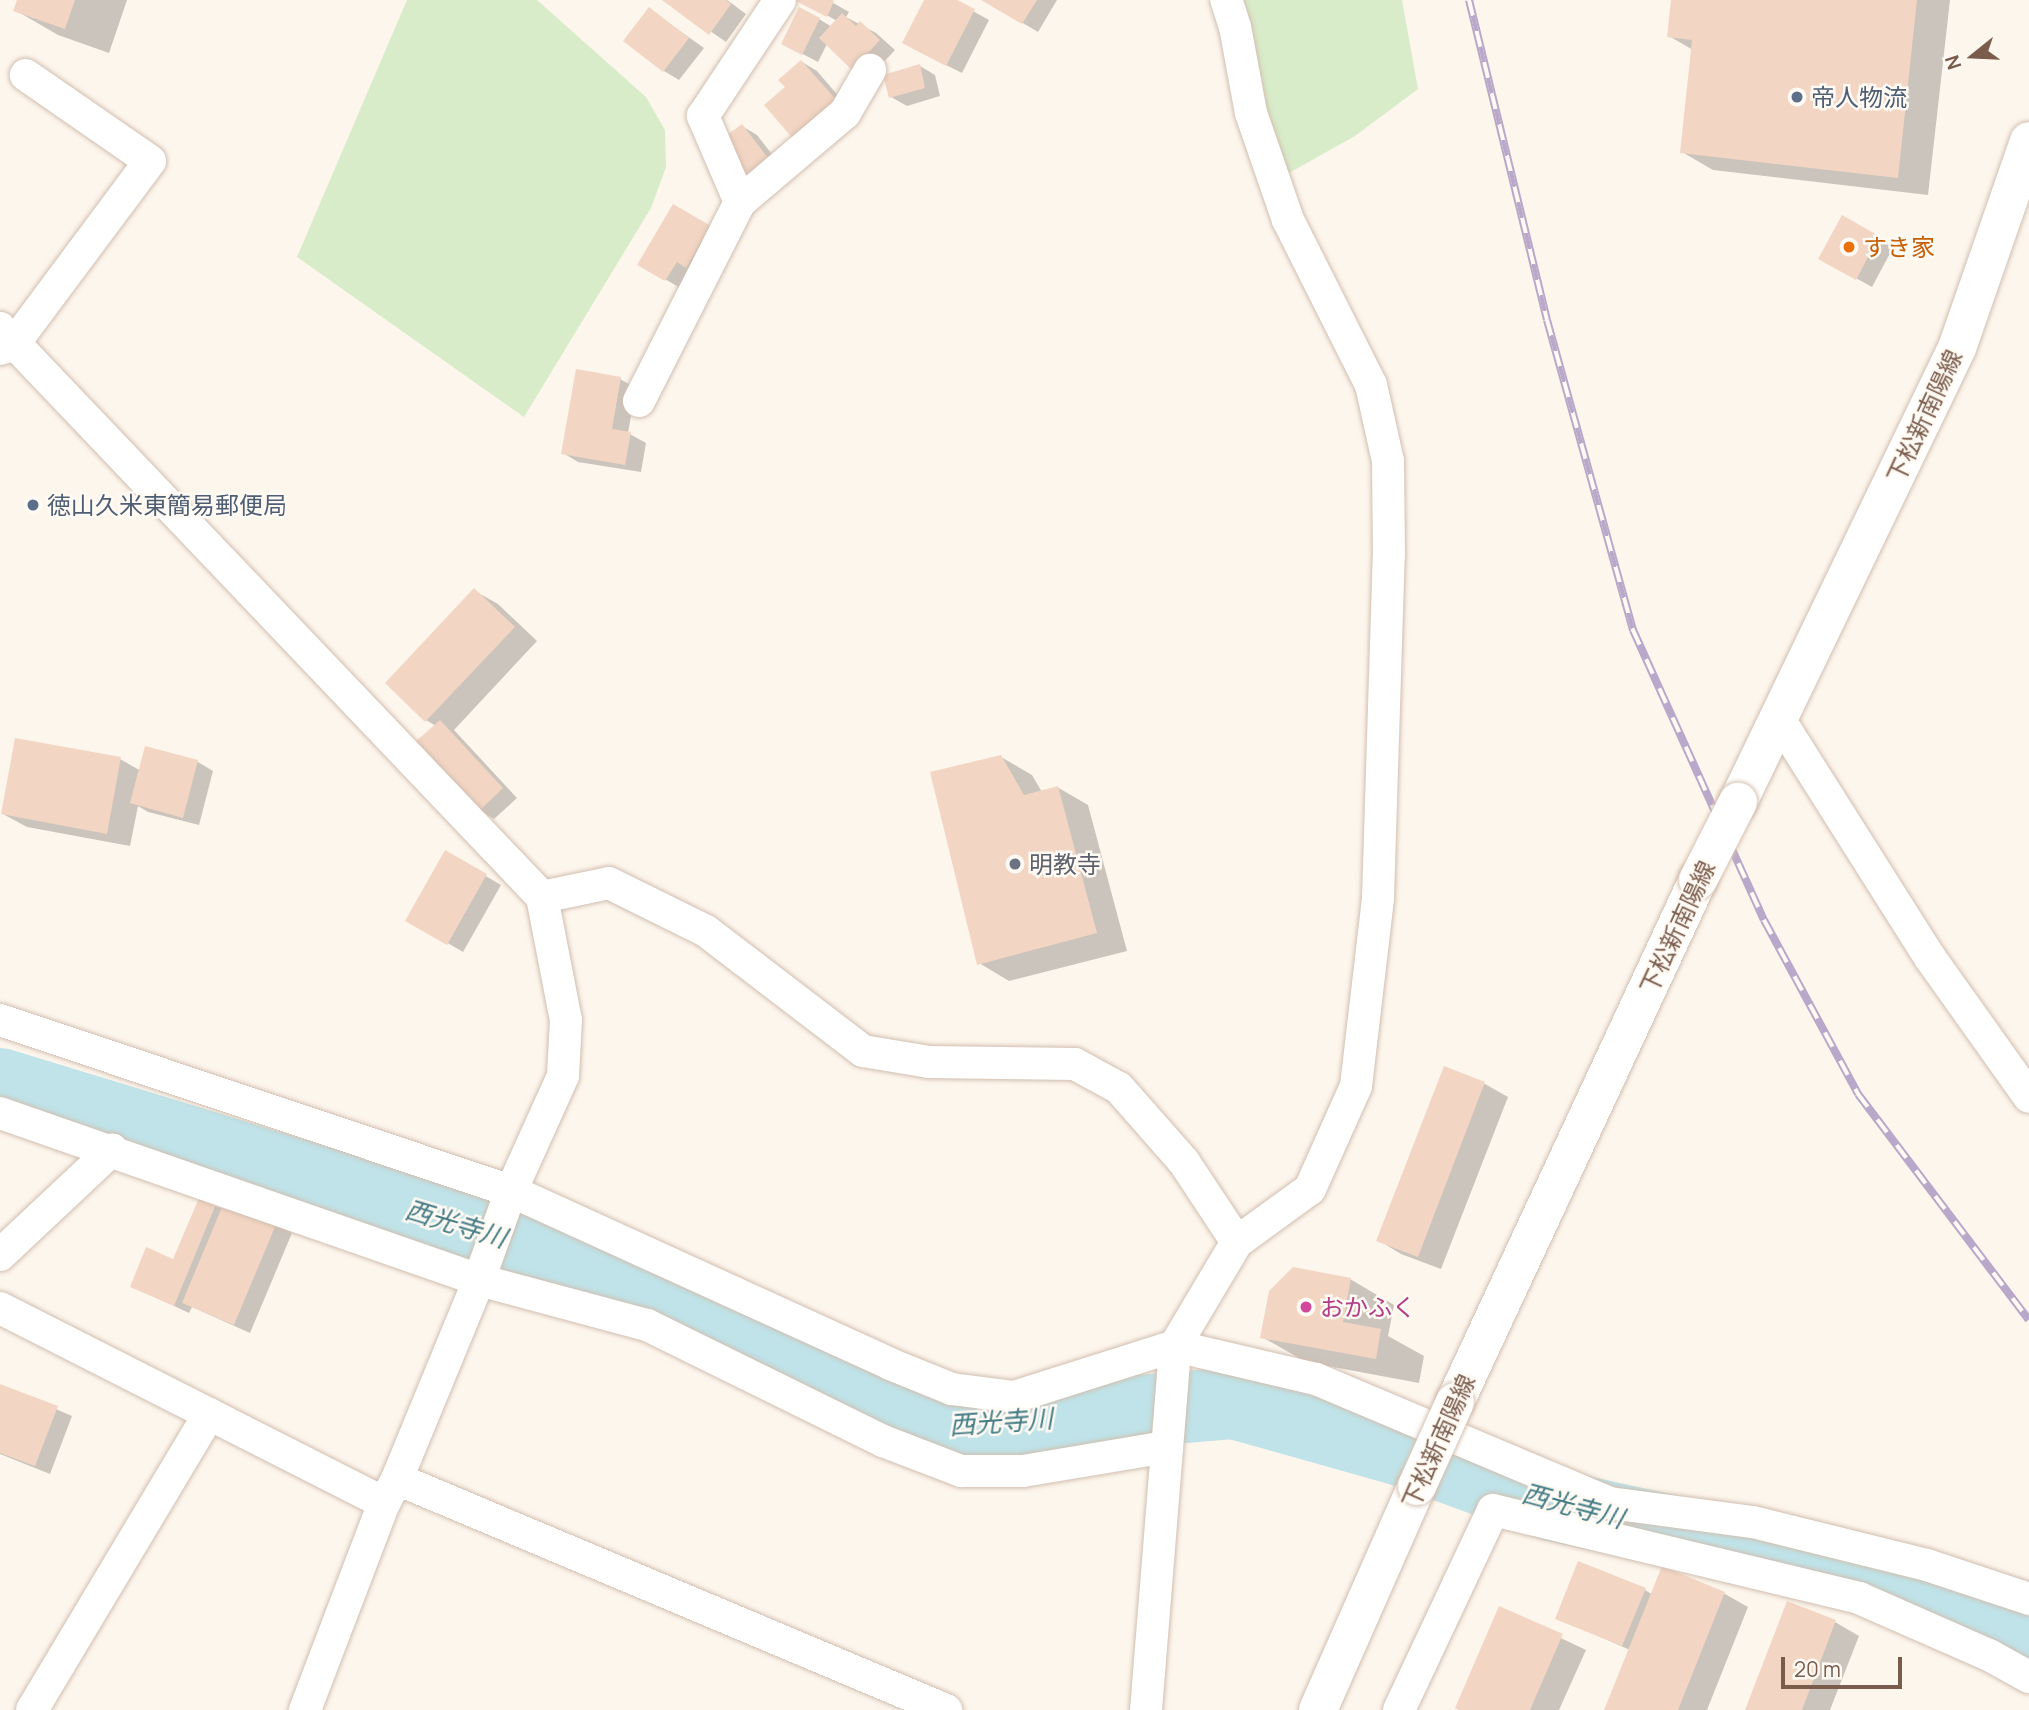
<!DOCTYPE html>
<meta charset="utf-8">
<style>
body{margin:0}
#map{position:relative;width:2029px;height:1710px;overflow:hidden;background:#fdf6ec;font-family:Manrope,"Noto Sans JP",sans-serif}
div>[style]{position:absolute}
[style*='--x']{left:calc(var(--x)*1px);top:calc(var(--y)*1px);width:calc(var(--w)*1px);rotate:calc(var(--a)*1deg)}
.green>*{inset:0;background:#d8ecc9}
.shadow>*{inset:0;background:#0003}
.river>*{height:72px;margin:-36px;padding:0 36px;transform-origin:36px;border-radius:36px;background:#bfe3e8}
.building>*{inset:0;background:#f3d5c3}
.roads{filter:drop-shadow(0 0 2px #d1beb0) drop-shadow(0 0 2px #d1beb0)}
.street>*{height:32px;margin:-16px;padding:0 16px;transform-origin:16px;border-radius:16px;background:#fff}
.secondary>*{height:38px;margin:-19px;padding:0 19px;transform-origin:19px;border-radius:19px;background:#fff}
.rail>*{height:8px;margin-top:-4px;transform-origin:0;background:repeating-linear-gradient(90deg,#fffaf3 0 16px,#b9a8c9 0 32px);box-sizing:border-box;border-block:2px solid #b9a8c9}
.bridges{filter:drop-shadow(0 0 2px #d6c0b0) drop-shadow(0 0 2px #d6c0b0)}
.secondary-bridge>*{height:38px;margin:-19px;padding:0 19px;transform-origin:19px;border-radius:19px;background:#fff}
.dots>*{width:19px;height:19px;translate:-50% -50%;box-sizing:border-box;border:4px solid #fffaf3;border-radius:50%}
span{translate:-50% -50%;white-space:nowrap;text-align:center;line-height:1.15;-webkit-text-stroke:5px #fffaf3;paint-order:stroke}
.service-label{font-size:24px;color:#4e5e75}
.left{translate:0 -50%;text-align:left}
.food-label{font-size:24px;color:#c56008}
.street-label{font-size:24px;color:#7a5c4d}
.worship-label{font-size:24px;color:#5b616d}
.hotel-label{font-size:24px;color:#b23c85}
.water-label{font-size:26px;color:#437c86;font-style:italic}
.north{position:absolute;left:1938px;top:21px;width:70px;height:70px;-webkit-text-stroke:5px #fffaf3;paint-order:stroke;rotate:252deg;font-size:19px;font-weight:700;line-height:28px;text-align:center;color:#7a5c4d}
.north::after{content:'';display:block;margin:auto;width:24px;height:32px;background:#7a5c4d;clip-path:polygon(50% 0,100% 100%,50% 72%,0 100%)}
.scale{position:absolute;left:1781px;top:1657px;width:121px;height:32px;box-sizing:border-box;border:4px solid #7a5c4d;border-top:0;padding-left:9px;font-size:21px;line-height:24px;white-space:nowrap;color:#7a5c4d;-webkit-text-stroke:5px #fffaf3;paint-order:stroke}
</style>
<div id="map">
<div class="green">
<div style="clip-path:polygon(407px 0,537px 0,646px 97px,665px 130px,666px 167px,651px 208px,524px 417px,297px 257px)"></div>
<div style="clip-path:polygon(1244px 0,1402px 0,1418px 89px,1355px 136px,1289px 173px,1267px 109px,1251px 24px)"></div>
</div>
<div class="shadow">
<div style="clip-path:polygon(19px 0,127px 0,109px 53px,58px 35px,15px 10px)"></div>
<div style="clip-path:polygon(665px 0,727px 0,746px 14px,726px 42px)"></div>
<div style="clip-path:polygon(800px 0,828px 0,849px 12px,846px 17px,876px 33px,895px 50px,869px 78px,827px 44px,818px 62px,799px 52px,819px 19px,832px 27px,837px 21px)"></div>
<div style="clip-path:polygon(926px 0,953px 0,989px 20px,962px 73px,920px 52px)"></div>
<div style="clip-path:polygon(984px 0,1057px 0,1038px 32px)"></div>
<div style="clip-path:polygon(1673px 0,1950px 0,1928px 195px,1713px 170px,1682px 152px,1693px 50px,1669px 36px)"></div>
<div style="clip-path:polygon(649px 9px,704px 48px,679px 80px,664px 71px)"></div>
<div style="clip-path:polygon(802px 62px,817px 71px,853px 113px,787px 88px)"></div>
<div style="clip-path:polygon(920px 66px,935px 75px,940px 96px,907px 106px,891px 97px)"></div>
<div style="clip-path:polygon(742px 126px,757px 135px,782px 167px,764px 182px,748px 173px)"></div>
<div style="clip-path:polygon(674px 206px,725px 237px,682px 289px,639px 264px)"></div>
<div style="clip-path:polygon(1842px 217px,1894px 246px,1872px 287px,1820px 258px)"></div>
<div style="clip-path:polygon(620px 379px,636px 388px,628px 433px,646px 443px,641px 472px,578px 462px,563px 453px)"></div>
<div style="clip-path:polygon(475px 591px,498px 604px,537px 641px,454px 730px,517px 798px,494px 819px,479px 810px,436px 726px,426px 720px)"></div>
<div style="clip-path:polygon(146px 748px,198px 762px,213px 771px,199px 825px,148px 812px,138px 806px,130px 846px,27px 827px,3px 814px,120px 759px,141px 771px)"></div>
<div style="clip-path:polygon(1001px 757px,1032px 775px,1042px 792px,1057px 787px,1088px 805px,1127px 951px,1009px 981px,979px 963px)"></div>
<div style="clip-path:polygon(445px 852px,501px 885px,463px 952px,408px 920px)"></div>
<div style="clip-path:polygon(1445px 1068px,1485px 1084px,1508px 1097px,1441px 1269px,1401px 1254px,1378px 1240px)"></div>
<div style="clip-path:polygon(215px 1206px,277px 1224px,292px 1233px,250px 1333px,192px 1307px,189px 1313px,132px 1286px,174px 1261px)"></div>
<div style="clip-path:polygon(1350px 1279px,1394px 1305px,1388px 1336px,1424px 1356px,1419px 1383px,1306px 1362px,1262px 1337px)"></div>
<div style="clip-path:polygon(0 1385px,72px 1416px,50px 1474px,0 1454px)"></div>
<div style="clip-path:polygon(1663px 1568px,1725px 1594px,1748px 1607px,1707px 1710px,1606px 1710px,1630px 1650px,1557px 1618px,1645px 1590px,1653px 1595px)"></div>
<div style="clip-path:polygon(1788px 1604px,1835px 1622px,1859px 1636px,1830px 1710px,1747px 1710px)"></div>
<div style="clip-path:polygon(1500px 1609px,1586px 1650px,1559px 1710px,1461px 1710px)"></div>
</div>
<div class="river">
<div style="--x:0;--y:1084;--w:667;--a:17"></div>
<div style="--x:638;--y:1279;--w:338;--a:26.2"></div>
<div style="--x:941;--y:1428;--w:294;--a:-4.9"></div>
<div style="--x:1234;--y:1403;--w:170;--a:15.7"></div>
<div style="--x:1398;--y:1449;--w:164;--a:20"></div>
<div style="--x:1552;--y:1505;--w:274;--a:12.4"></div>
<div style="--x:1820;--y:1564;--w:175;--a:18.3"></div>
<div style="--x:1986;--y:1619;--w:48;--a:27.1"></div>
</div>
<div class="building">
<div style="clip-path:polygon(17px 0,75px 0,65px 29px,13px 11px)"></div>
<div style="clip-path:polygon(662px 0,726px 0,731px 4px,709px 35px)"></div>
<div style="clip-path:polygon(794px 0,832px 0,834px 1px,827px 17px)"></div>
<div style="clip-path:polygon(924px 0,957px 0,975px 9px,946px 66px,902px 43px)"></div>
<div style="clip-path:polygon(981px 0,1037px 0,1022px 24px)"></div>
<div style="clip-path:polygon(1671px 0,1917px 0,1898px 178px,1680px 153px,1692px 40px,1667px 37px)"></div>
<div style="clip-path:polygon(649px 7px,689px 38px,663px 72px,623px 41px)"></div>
<div style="clip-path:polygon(799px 7px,820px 18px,802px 55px,781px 44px)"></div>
<div style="clip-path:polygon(842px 13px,856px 26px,860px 21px,880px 40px,852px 70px,819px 38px)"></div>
<div style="clip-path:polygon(801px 60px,839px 103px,795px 141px,764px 105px,785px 87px,778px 80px)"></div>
<div style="clip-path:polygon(920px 64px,925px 88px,889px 98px,883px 75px)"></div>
<div style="clip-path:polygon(742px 124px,768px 158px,747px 174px,720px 140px)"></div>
<div style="clip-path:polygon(673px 204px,711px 226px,686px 268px,677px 262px,665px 281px,637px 265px)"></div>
<div style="clip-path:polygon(1842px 215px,1879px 236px,1856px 280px,1818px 259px)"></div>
<div style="clip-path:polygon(576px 369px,621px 377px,612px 429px,631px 432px,625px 465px,561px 454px)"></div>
<div style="clip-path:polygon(474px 588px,515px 627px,425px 722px,385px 683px)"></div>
<div style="clip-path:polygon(440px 720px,503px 788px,478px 812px,414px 743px)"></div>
<div style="clip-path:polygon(15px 738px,121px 757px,107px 834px,1px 814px)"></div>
<div style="clip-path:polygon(145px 746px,198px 760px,183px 818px,130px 803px)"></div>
<div style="clip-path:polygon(1001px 755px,1024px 795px,1058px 786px,1097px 933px,977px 965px,930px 772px)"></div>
<div style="clip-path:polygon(445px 850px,487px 874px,447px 945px,405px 921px)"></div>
<div style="clip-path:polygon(1444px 1066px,1485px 1082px,1418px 1257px,1376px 1241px)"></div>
<div style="clip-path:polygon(199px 1198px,216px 1204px,174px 1306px,130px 1287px,146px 1247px,173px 1259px)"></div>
<div style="clip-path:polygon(225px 1200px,277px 1222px,234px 1325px,182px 1303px)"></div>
<div style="clip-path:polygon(1293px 1267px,1351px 1278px,1343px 1322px,1381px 1329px,1376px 1359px,1260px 1338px,1269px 1291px)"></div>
<div style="clip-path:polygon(0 1384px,58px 1406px,35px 1466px,0 1453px)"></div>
<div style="clip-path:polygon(1578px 1561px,1646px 1588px,1622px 1646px,1555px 1619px)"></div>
<div style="clip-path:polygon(1662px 1566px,1725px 1592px,1678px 1710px,1604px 1710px)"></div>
<div style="clip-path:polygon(1787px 1601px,1836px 1620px,1802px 1710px,1745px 1710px)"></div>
<div style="clip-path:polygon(1499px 1606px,1563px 1634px,1530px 1710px,1459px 1710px,1455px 1708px)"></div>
</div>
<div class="roads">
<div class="street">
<div style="--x:740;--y:202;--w:138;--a:-40.3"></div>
<div style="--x:845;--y:113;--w:50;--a:-59.8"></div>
<div style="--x:0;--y:328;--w:786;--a:46.39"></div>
<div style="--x:542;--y:897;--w:125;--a:79"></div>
<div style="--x:566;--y:1020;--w:56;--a:93.1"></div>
<div style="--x:563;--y:1076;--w:126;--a:114.3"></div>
<div style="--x:511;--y:1191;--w:95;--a:109.8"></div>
<div style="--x:479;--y:1280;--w:215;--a:112.4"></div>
<div style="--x:397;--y:1479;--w:27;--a:118"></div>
<div style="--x:384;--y:1503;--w:222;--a:110.9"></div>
<div style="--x:0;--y:349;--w:14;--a:-17"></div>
<div style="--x:13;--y:345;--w:229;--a:-53.3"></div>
<div style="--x:150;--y:161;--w:151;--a:-145.3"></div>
<div style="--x:639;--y:401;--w:223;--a:-63.1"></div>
<div style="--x:740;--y:202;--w:94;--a:-113.3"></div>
<div style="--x:703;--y:116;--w:139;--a:-56.4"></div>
<div style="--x:1779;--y:719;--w:284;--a:57.7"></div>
<div style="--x:1931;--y:959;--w:169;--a:54.6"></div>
<div style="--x:542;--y:897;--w:68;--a:-11.8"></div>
<div style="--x:609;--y:883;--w:108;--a:26.3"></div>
<div style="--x:706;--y:931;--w:198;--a:37.4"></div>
<div style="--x:863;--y:1051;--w:67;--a:9.5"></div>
<div style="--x:929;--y:1062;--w:146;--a:0.8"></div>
<div style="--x:1075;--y:1064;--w:50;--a:28.6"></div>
<div style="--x:1119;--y:1088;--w:98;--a:48.7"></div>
<div style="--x:1184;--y:1162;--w:96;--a:56.5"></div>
<div style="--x:0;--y:1020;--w:539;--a:18.5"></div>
<div style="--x:511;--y:1191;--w:417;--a:24.5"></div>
<div style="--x:890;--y:1364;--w:67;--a:22"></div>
<div style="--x:952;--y:1389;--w:63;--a:7.4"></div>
<div style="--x:1014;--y:1397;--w:169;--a:-17.6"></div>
<div style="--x:1175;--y:1346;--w:145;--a:13.2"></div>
<div style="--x:1316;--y:1379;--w:319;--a:22.9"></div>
<div style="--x:1610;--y:1503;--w:144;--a:7.6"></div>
<div style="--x:1753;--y:1522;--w:179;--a:13.9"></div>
<div style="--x:1927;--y:1565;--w:108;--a:18.4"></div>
<div style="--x:0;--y:1113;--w:507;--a:19.22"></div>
<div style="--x:479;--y:1280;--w:174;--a:15"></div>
<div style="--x:647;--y:1325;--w:263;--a:26.2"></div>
<div style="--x:883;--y:1441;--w:84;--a:21"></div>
<div style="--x:961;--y:1471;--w:62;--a:0"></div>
<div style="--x:1023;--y:1471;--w:146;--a:-9.5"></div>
<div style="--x:0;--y:1255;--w:154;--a:-43.2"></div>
<div style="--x:0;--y:1308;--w:431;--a:26.9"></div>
<div style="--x:397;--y:1479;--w:596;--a:22.82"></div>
<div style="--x:32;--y:1710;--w:345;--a:-59.1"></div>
<div style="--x:1146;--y:1710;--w:365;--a:-85.4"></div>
<div style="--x:1175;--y:1346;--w:121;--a:-59.2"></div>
<div style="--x:1237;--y:1242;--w:90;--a:-36"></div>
<div style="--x:1310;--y:1189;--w:113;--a:-65.9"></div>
<div style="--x:1356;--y:1086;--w:189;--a:-83.3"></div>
<div style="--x:1378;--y:898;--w:342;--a:-88.2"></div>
<div style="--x:1389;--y:556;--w:95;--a:-90.6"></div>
<div style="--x:1388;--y:461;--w:78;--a:-102.6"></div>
<div style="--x:1371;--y:385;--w:185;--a:-116.7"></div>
<div style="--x:1288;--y:220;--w:113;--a:-109.1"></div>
<div style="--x:1251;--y:113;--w:87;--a:-100.5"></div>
<div style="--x:1235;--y:27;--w:28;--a:-108"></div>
<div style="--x:1399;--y:1710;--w:221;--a:-64.8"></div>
<div style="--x:1493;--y:1510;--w:376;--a:13.5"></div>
<div style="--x:1859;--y:1598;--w:142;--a:23.7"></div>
<div style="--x:1989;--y:1655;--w:46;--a:28.8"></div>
</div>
<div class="secondary">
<div style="--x:1738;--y:802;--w:504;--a:-64.25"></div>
<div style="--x:1957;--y:348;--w:219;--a:-70.8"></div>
<div style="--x:1455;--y:1402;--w:576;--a:-65.04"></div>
<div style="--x:1318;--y:1710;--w:245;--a:-66.2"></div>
</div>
</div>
<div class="rail">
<div style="--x:1469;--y:0;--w:329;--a:76.3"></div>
<div style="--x:1547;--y:320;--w:322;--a:74.5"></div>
<div style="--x:1633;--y:630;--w:318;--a:65.7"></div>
<div style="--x:1764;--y:920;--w:198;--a:61.6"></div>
<div style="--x:1858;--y:1094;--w:283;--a:52.9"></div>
</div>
<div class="bridges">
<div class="secondary-bridge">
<div style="--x:1698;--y:880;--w:88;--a:-62.9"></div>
<div style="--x:1417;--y:1486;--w:92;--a:-65.7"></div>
</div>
</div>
<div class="dots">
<div style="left:1797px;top:97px;background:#5c6f8a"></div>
<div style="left:1849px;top:247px;background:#e8710a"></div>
<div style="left:33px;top:505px;background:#5c6f8a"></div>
<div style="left:1015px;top:864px;background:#6b7280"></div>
<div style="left:1306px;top:1307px;background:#d1479c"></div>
</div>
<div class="service-label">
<span class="left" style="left:1811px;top:97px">帝人物流</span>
<span class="left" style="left:47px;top:505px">徳山久米東簡易郵便局</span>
</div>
<div class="food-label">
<span class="left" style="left:1863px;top:247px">すき家</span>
</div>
<div class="street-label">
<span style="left:1924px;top:416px;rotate:-65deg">下松新南陽線</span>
<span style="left:1677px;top:927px;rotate:-65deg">下松新南陽線</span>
<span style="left:1438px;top:1441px;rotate:-66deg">下松新南陽線</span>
</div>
<div class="worship-label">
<span class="left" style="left:1029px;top:864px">明教寺</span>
</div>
<div class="hotel-label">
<span class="left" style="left:1320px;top:1307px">おかふく</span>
</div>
<div class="water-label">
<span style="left:456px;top:1224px;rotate:17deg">西光寺川</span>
<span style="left:1001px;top:1422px;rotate:-4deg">西光寺川</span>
<span style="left:1573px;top:1506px;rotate:15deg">西光寺川</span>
</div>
<div class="north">N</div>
<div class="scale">20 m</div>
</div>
